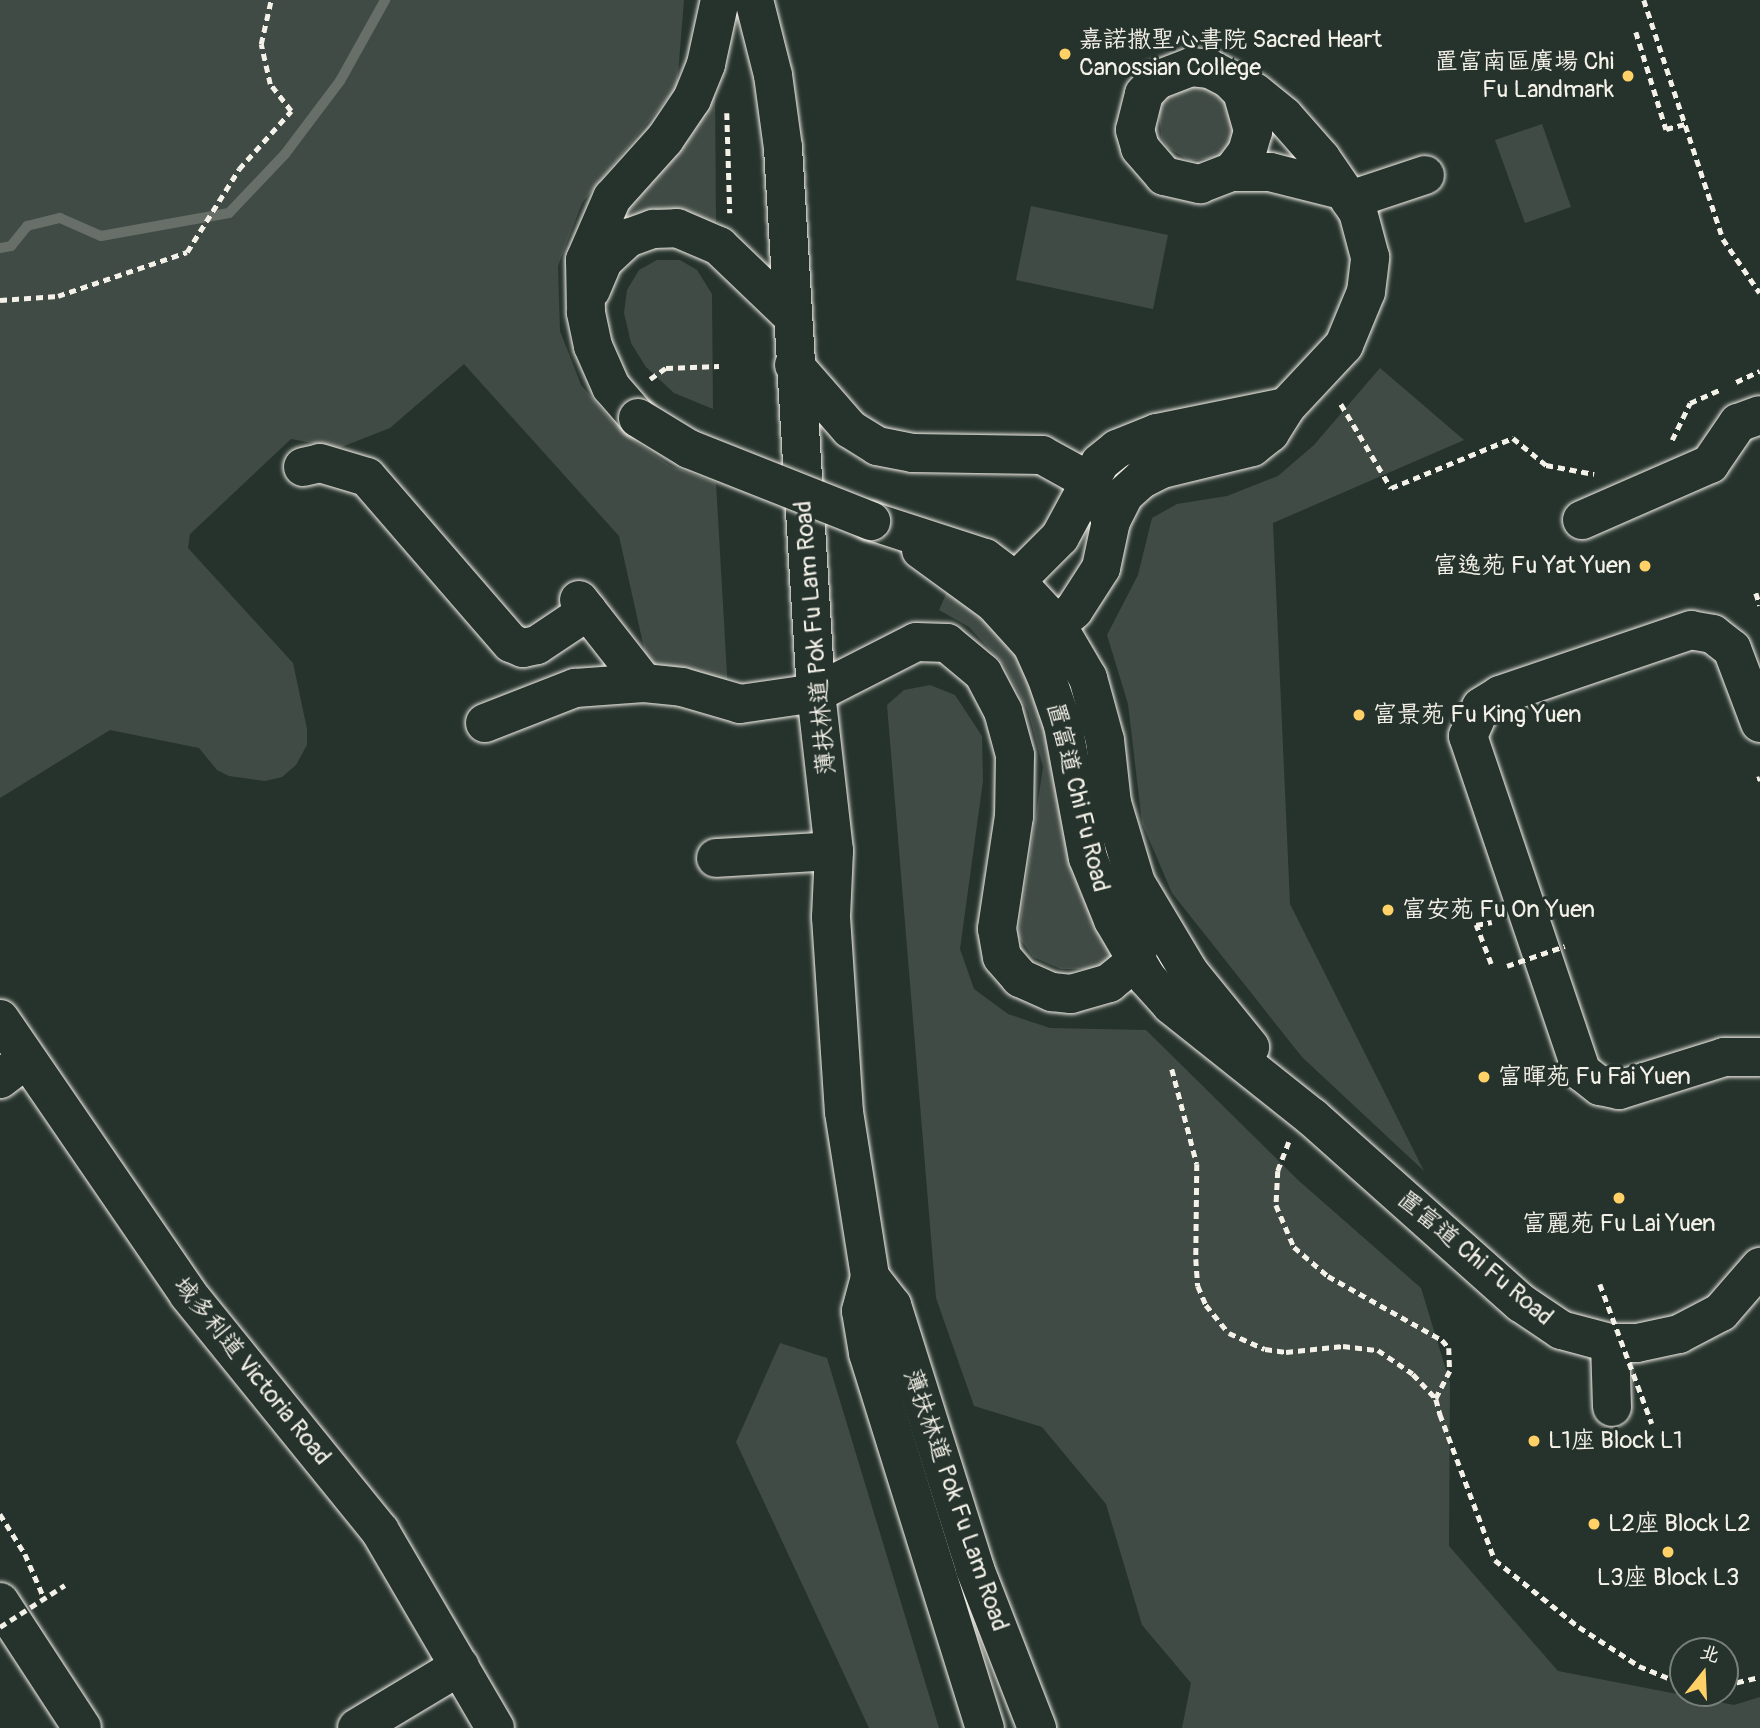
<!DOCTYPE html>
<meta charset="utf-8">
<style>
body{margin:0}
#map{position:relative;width:1760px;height:1728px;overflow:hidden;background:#26332d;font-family:Pangolin,"LXGW WenKai TC",sans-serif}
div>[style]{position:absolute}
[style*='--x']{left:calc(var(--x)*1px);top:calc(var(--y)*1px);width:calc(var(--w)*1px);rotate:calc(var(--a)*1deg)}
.green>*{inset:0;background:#414b45}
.stream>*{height:10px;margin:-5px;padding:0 5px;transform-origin:5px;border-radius:5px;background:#676f68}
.path>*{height:4.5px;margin-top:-2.25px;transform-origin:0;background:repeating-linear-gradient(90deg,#f4f1e8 0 7px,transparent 0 12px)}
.roads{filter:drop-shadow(0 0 2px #f4f1e8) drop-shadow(0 0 2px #f4f1e8)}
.minor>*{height:38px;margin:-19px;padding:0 19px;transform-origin:19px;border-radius:19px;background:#26332d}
.major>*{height:38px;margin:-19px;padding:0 19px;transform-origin:19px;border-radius:19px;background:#26332d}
.path-bridge>*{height:4.5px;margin-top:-2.25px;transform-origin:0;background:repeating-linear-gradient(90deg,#f4f1e8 0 7px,transparent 0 12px)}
.bridges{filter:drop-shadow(0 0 2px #f4f1e8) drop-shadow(0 0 2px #f4f1e8)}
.major-bridge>*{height:38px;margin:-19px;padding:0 19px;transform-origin:19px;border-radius:19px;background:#26332d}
.dots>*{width:19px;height:19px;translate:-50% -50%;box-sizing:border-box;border:4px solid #26332d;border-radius:50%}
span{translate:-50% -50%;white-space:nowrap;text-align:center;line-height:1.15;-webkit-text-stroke:6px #26332d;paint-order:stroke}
.poi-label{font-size:24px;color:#f4f1e8}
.left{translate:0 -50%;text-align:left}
.right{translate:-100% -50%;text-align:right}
.street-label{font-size:24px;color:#f4f1e8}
.north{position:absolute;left:1669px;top:1637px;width:70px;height:70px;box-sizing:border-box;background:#26332d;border:2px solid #787f78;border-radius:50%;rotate:18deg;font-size:19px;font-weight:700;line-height:28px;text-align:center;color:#f4f1e8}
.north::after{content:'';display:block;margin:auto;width:24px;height:32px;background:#ffd166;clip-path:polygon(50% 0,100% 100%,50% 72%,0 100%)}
</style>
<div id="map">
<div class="green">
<div style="clip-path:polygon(0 0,684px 0,677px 87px,582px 203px,558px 266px,560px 331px,581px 385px,621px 432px,671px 466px,716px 483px,728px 692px,648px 666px,619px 536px,464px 364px,390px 428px,339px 448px,291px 439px,190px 534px,188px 548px,293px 663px,307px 729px,307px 745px,296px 765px,282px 777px,265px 781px,229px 776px,217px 770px,199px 748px,110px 730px,0 798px)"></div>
<div style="clip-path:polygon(1183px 83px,1222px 87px,1239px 124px,1229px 149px,1218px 157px,1190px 161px,1168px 148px,1161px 137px,1159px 111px,1164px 100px)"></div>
<div style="clip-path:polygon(715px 87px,716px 228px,606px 236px)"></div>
<div style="clip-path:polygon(1542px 124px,1571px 207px,1525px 223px,1495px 140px)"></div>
<div style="clip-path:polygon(1031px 206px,1168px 235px,1153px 309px,1016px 280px)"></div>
<div style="clip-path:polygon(657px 260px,680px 260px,697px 270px,712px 294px,713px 409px,674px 393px,646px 367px,631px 343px,624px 313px,627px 290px,639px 270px)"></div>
<div style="clip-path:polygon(1380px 368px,1464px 440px,1273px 523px,1290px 904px,1424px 1171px,1302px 1057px,1172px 893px,1142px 823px,1128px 704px,1107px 635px,1138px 575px,1152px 518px,1177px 504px,1227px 496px,1278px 476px,1314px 445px)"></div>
<div style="clip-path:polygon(950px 585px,1021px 652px,1045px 711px,1067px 846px,1079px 889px,1099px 929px,1122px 956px,1090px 969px,1061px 969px,1033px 957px,1018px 936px,1043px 767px,1028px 711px,1004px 665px,969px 627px,939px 610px)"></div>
<div style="clip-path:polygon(930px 685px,955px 695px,982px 736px,983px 781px,960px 949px,974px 989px,1008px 1014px,1050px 1028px,1146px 1030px,1298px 1180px,1421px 1288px,1450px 1383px,1449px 1546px,1558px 1671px,1734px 1705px,1760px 1697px,1760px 1728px,1182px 1728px,1191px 1683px,1142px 1625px,1106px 1504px,1042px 1427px,974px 1406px,936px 1298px,887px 705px,904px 690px)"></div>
<div style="clip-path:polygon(780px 1343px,827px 1358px,939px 1728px,869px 1728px,736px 1442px)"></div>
</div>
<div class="stream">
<div style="--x:0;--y:248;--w:11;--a:-10"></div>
<div style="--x:11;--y:246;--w:26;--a:-51"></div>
<div style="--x:27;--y:226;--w:34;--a:-14"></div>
<div style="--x:60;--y:218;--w:45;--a:23.7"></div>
<div style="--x:101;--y:236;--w:130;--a:-10.2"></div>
<div style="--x:229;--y:213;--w:81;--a:-46.5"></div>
<div style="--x:285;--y:154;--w:91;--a:-53"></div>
<div style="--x:340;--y:81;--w:93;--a:-60.9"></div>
</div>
<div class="path">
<div style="--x:1644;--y:0;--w:252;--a:71.7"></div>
<div style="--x:1723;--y:239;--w:65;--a:55.6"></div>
<div style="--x:1636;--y:32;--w:102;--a:72.8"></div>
<div style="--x:1666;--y:129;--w:20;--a:-15"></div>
<div style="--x:727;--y:113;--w:100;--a:88.3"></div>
<div style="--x:0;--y:300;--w:58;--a:-3.9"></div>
<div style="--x:58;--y:296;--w:136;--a:-18.8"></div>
<div style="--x:187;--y:252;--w:98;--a:-57.9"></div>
<div style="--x:239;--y:169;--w:78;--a:-48.1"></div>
<div style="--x:291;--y:111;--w:34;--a:-128"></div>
<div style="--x:270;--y:84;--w:41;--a:-102.7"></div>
<div style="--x:261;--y:44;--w:45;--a:-77.2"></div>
<div style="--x:650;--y:379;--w:19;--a:-35"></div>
<div style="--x:666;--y:368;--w:53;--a:-2.2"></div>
<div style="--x:1736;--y:382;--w:26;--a:-25"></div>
<div style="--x:1341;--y:404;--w:98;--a:59.2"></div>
<div style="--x:1391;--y:488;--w:132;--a:-22.3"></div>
<div style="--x:1513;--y:438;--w:43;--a:39.3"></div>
<div style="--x:1546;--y:465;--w:49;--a:10.6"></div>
<div style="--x:1672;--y:440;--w:41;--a:-64.1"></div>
<div style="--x:1690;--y:403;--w:35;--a:-24"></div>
<div style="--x:1756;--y:593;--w:13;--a:72"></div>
<div style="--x:1757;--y:779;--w:3;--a:-18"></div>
<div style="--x:1491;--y:964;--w:42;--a:-111"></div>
<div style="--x:1476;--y:925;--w:16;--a:-11"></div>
<div style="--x:1172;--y:1069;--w:98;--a:75.3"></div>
<div style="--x:1197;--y:1164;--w:95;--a:90.6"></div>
<div style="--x:1196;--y:1259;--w:27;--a:86"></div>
<div style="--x:1198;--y:1286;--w:21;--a:67"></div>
<div style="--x:1206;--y:1305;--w:36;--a:51"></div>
<div style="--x:1229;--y:1333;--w:39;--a:24"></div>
<div style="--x:1265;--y:1349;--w:21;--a:8"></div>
<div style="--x:1286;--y:1352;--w:57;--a:-6"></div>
<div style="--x:1343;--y:1346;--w:35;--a:7"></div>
<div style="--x:1378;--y:1350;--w:42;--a:34.4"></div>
<div style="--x:1413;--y:1374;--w:34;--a:47"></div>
<div style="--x:1289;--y:1142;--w:31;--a:111"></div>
<div style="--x:1278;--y:1171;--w:34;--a:93"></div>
<div style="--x:1276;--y:1205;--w:46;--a:66.8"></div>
<div style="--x:1294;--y:1247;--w:45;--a:40.5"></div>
<div style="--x:1328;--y:1276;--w:131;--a:29.3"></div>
<div style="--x:1442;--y:1340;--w:11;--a:49"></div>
<div style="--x:1449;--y:1348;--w:23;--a:88"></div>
<div style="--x:1450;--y:1371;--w:31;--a:117"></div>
<div style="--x:1436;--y:1399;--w:16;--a:75"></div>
<div style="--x:1440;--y:1414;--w:156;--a:69.4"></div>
<div style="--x:1495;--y:1560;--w:107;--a:38.6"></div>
<div style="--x:1579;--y:1627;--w:72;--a:33"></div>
<div style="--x:1639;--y:1666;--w:48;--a:22.2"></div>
<div style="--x:0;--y:1514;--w:47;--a:58"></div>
<div style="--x:25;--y:1554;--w:50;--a:66.5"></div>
<div style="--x:1725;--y:1685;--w:36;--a:-13"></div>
</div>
<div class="roads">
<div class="minor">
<div style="--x:1229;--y:79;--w:18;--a:45"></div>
<div style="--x:1242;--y:92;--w:41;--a:74.2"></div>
<div style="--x:1253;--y:131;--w:22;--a:106"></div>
<div style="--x:1247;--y:152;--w:25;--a:127"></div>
<div style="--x:1350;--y:200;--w:79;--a:-18.4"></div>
<div style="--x:1286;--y:407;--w:132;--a:168.6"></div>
<div style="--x:1157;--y:433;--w:43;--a:158.2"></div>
<div style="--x:1117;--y:449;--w:22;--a:141"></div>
<div style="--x:1100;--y:463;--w:84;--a:118.4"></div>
<div style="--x:1060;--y:537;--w:93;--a:135"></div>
<div style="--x:994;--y:603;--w:57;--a:47.9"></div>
<div style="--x:1032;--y:645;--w:34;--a:66"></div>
<div style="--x:1046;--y:676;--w:52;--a:70.9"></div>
<div style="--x:1063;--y:725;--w:135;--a:79.4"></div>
<div style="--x:1088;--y:858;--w:67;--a:68"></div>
<div style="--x:1113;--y:920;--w:67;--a:59.6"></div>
<div style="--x:1147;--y:978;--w:36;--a:48"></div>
<div style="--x:1171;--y:1005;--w:180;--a:38.5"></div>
<div style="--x:1312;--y:1117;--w:280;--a:41.7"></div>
<div style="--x:1521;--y:1303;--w:48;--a:34"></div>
<div style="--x:1561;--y:1330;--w:51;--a:14.9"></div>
<div style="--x:1610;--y:1343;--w:27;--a:0"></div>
<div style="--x:1637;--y:1343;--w:43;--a:-12.1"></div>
<div style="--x:1679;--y:1334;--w:47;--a:-27.6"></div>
<div style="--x:1721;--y:1312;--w:60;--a:-49.1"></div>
<div style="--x:303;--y:467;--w:17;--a:-13"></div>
<div style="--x:320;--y:463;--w:49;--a:16.6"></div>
<div style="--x:367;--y:477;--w:220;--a:49.1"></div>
<div style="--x:511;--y:643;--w:13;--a:23"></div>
<div style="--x:523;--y:648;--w:14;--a:-12"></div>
<div style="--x:537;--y:645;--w:61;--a:-33.7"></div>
<div style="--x:1582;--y:520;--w:140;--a:-23.6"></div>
<div style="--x:1710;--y:464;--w:50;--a:-55.7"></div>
<div style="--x:1738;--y:423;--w:23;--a:-20"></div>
<div style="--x:1111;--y:521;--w:29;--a:-63"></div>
<div style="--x:1124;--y:495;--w:24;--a:-42"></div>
<div style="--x:1142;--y:479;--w:22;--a:-27"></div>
<div style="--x:1162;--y:469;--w:93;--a:-13.7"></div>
<div style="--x:1252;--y:447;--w:23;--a:-38"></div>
<div style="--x:1270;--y:433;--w:31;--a:-58"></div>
<div style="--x:1286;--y:407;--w:85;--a:-46.9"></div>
<div style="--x:1344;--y:345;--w:57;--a:-67.5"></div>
<div style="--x:1366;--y:292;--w:35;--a:-83"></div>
<div style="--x:1370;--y:257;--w:47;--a:-104.9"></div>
<div style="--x:1358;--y:212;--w:65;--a:-124.4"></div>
<div style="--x:1321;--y:158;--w:56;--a:-131.4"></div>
<div style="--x:1284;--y:116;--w:38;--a:-141"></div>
<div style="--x:1254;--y:92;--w:50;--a:-152.4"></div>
<div style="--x:1210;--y:69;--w:19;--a:-174"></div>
<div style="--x:1191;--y:67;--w:36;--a:159"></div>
<div style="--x:1157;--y:80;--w:19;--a:133"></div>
<div style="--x:1144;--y:94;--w:37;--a:104"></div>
<div style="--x:1135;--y:130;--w:19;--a:74"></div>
<div style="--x:1140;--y:148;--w:37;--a:49"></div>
<div style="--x:1164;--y:176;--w:37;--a:13"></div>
<div style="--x:1200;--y:184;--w:34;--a:-21"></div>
<div style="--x:1232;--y:172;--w:38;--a:0"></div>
<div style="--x:1270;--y:172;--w:73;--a:14.2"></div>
<div style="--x:1016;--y:581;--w:60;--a:47"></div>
<div style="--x:1057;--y:625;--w:61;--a:59.7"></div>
<div style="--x:1088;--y:678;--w:64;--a:74.7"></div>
<div style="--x:1105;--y:740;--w:63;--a:83.7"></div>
<div style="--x:1112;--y:803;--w:84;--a:73.3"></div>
<div style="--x:1136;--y:883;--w:104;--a:59.2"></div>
<div style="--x:1189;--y:972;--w:97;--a:50.9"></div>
<div style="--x:579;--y:600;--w:105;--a:51.9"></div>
<div style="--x:1039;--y:639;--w:45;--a:-39.6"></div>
<div style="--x:1074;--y:610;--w:50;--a:-57.3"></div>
<div style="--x:1101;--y:568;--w:48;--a:-78"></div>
<div style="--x:1111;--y:521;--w:26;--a:-113"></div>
<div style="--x:485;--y:723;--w:97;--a:-21.3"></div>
<div style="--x:575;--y:688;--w:69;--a:-4.1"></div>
<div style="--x:644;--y:683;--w:38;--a:6"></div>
<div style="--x:682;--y:687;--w:60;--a:16.3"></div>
<div style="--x:740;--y:704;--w:77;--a:-8.2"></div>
<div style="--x:1760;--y:723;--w:79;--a:-110.7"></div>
<div style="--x:1732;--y:649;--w:24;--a:-142"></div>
<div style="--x:1713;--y:634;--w:22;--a:-170"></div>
<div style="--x:1691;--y:630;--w:202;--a:161.2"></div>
<div style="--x:1500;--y:695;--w:22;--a:148"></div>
<div style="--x:1481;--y:707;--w:32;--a:114"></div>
<div style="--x:1468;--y:736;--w:355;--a:71.3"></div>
<div style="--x:1582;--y:1072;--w:23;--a:38"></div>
<div style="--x:1600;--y:1086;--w:19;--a:12"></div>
<div style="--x:1619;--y:1090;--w:110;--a:-17.4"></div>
<div style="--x:1724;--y:1057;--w:36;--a:0"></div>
<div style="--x:716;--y:858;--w:118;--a:-3.4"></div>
<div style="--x:0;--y:1079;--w:30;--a:-37"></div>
<div style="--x:1610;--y:1343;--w:64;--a:88.2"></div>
<div style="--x:0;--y:1602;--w:150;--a:56.9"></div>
<div style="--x:357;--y:1728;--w:120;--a:-31"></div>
</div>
<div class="major">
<div style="--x:754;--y:0;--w:77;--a:75.8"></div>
<div style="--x:773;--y:75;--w:74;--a:82.2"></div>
<div style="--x:783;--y:148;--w:546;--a:86.53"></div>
<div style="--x:816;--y:693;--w:159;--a:83.5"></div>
<div style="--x:834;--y:851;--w:66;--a:92.6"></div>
<div style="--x:831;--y:917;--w:195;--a:86.2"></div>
<div style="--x:844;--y:1112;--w:167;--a:81"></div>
<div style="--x:870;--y:1277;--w:35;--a:105"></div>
<div style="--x:861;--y:1311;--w:43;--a:80.5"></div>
<div style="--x:868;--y:1353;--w:393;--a:72.7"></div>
<div style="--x:591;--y:290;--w:33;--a:-67"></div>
<div style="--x:604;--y:260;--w:33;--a:-43"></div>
<div style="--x:628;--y:238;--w:27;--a:-20"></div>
<div style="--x:653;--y:229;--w:24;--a:-2"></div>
<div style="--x:677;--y:228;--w:46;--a:23.2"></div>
<div style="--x:719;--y:246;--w:101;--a:43.8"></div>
<div style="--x:794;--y:365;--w:85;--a:48.8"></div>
<div style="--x:850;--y:429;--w:32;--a:32"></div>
<div style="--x:877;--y:446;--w:37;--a:11"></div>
<div style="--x:913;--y:453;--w:129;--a:0.9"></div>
<div style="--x:1042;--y:455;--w:54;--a:29"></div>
<div style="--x:638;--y:418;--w:41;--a:-131.1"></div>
<div style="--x:611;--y:387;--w:45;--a:-113.7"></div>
<div style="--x:593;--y:346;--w:35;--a:-102"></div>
<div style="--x:586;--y:312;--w:52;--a:-91.1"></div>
<div style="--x:585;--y:260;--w:68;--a:-66.5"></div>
<div style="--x:612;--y:198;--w:79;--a:-48.1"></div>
<div style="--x:665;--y:139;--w:48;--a:-56"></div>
<div style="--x:692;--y:99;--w:38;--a:-68"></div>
<div style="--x:706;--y:64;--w:66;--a:-77.7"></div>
<div style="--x:871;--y:521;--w:120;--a:18"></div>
<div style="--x:985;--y:558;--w:39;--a:37"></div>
<div style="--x:921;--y:550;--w:90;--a:36"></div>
<div style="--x:816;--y:693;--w:112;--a:-27"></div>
<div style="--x:916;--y:642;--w:31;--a:2"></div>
<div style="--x:947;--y:643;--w:47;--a:39.8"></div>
<div style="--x:983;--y:673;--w:43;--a:62.2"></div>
<div style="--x:1003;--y:711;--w:46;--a:74.7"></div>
<div style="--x:1015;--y:755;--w:61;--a:90.9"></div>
<div style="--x:1014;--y:816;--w:114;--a:98.6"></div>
<div style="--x:997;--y:929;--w:28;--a:80"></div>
<div style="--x:1002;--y:957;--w:28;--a:49"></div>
<div style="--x:1020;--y:978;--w:35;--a:24"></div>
<div style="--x:1052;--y:992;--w:19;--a:6"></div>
<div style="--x:1071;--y:994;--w:40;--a:-16"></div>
<div style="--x:1109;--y:983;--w:35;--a:-39"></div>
<div style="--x:1136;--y:961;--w:59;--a:-79.3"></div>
<div style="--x:0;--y:1019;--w:333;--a:55.6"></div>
<div style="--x:188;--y:1294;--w:305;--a:51"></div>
<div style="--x:380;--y:1531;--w:228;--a:59.7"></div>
<div style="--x:870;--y:1277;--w:36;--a:52"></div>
<div style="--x:892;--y:1305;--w:277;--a:72.5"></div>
<div style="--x:975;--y:1569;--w:171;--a:68.7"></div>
</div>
</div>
<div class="path-bridge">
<div style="--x:1507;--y:966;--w:61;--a:-19"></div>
<div style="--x:1600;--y:1284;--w:149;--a:69.6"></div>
<div style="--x:0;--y:1627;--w:77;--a:-32.9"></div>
</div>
<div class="bridges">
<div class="major-bridge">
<div style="--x:638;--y:418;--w:60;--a:31.3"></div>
<div style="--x:689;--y:449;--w:196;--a:21.6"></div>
</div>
</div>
<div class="dots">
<div style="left:1065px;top:54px;background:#ffd166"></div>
<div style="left:1628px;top:76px;background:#ffd166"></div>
<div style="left:1645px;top:566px;background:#ffd166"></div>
<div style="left:1359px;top:715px;background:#ffd166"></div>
<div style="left:1388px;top:910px;background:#ffd166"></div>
<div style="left:1484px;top:1077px;background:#ffd166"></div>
<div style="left:1619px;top:1198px;background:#ffd166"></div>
<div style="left:1534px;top:1441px;background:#ffd166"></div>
<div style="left:1594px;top:1524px;background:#ffd166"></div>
<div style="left:1668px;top:1552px;background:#ffd166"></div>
</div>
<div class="poi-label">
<span class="left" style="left:1079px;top:54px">嘉諾撒聖心書院 Sacred Heart<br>Canossian College</span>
<span class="right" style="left:1614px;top:76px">置富南區廣場 Chi<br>Fu Landmark</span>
<span class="right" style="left:1631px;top:566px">富逸苑 Fu Yat Yuen</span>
<span class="left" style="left:1373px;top:715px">富景苑 Fu King Yuen</span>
<span class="left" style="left:1402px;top:910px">富安苑 Fu On Yuen</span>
<span class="left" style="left:1498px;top:1077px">富暉苑 Fu Fai Yuen</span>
<span style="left:1619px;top:1224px">富麗苑 Fu Lai Yuen</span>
<span class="left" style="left:1548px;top:1441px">L1座 Block L1</span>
<span class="left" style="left:1608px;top:1524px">L2座 Block L2</span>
<span style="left:1668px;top:1578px">L3座 Block L3</span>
</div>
<div class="street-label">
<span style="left:815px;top:638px;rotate:-95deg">薄扶林道 Pok Fu Lam Road</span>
<span style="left:1078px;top:797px;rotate:76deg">置富道 Chi Fu Road</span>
<span style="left:1475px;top:1258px;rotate:40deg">置富道 Chi Fu Road</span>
<span style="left:252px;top:1371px;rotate:51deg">域多利道 Victoria Road</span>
<span style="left:956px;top:1500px;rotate:71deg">薄扶林道 Pok Fu Lam Road</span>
</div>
<div class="north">北</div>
</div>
